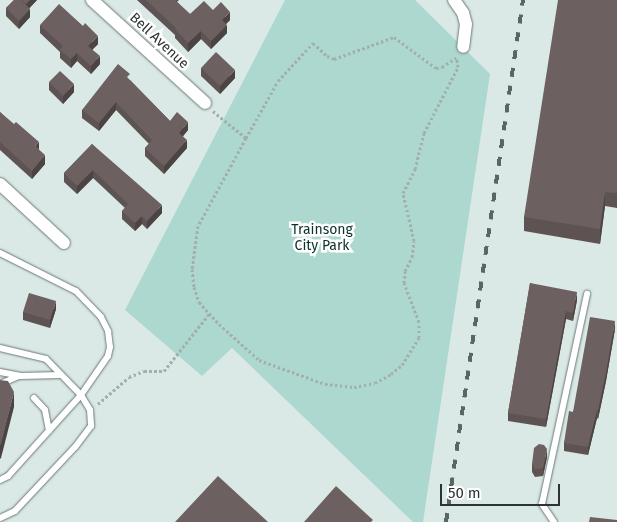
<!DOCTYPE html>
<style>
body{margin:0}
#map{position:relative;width:617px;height:522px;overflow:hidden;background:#dae9e6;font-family:"Fira Sans",sans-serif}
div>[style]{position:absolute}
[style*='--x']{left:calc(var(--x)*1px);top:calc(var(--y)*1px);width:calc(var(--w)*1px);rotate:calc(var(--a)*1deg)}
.green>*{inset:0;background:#acd8cf}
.path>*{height:3px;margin-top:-1.5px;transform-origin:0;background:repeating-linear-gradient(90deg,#a3afad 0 2.5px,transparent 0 5px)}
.roads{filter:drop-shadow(0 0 1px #6b7876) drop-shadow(0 0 1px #6b7876)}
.lane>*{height:6px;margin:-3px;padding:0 3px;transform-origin:3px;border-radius:3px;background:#fff}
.street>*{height:12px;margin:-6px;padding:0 6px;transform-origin:6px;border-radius:6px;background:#fff}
.rail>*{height:4px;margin-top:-2px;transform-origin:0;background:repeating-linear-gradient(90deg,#5c6563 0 9px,transparent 0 18px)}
.wall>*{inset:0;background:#5e5353}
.shaded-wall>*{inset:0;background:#4c4343}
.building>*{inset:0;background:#6d6060}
span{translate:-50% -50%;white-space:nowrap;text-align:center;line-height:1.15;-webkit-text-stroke:5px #fff;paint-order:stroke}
.street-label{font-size:14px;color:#2d3332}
.park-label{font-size:14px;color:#0c302b}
.scale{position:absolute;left:440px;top:484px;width:120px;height:22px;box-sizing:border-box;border:2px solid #2d3332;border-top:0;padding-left:6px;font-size:15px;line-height:18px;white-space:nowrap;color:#2d3332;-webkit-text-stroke:4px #fff;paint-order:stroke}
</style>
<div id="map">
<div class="green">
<div style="clip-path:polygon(285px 0,415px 0,490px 74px,423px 522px,413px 522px,232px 348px,202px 376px,125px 310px)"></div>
</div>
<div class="path">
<div style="--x:213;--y:111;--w:43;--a:39.3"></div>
<div style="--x:246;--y:138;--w:65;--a:-60.7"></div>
<div style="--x:278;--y:81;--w:52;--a:-47.4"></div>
<div style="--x:313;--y:43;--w:19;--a:43"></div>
<div style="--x:327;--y:56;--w:8;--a:23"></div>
<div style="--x:334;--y:59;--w:64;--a:-20.1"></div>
<div style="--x:394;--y:37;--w:52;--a:36.4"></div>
<div style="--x:436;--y:68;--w:6;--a:-9"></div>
<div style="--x:442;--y:67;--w:17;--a:-33"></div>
<div style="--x:246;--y:138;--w:100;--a:118.6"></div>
<div style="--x:198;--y:226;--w:43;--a:97.9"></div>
<div style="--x:192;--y:269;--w:18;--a:84"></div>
<div style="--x:194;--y:287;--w:16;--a:72"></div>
<div style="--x:199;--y:302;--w:30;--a:48"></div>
<div style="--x:219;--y:324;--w:54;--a:42"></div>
<div style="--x:259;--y:360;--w:70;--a:20"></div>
<div style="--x:325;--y:384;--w:29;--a:6"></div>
<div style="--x:354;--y:387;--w:21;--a:-11"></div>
<div style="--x:375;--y:383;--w:18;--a:-29"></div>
<div style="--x:391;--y:374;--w:14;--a:-39"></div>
<div style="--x:402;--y:365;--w:32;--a:-58"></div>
<div style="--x:419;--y:338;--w:16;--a:-90"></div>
<div style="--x:419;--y:322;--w:42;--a:-111"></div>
<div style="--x:404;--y:283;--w:12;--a:-85"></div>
<div style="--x:405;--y:271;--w:16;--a:-63"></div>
<div style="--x:412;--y:257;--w:16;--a:-83"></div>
<div style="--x:414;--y:241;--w:49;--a:-102.9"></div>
<div style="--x:403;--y:193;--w:27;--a:-63"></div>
<div style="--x:415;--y:169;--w:37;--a:-76"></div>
<div style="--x:424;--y:133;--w:74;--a:-62.7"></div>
<div style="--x:458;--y:67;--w:8;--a:-97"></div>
<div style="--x:98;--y:404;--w:41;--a:-41.1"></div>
<div style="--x:129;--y:377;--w:16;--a:-22"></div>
<div style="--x:144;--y:371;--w:20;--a:0"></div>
<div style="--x:164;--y:371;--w:73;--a:-51.7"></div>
</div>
<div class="roads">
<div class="lane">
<div style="--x:0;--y:253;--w:85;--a:26.6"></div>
<div style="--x:76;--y:291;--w:36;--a:46"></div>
<div style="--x:101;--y:317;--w:16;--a:63"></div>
<div style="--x:108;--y:331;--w:16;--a:83"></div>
<div style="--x:110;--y:347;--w:9;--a:103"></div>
<div style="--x:108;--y:356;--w:47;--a:124.7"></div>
<div style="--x:81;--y:395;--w:109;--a:132"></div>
<div style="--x:8;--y:476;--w:9;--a:153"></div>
<div style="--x:0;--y:348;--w:47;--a:13.4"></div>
<div style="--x:46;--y:359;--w:50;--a:45.8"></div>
<div style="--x:81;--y:395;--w:17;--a:59"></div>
<div style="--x:90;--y:410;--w:16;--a:86"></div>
<div style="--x:91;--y:426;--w:26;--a:127"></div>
<div style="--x:75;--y:447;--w:88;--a:133.2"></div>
<div style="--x:15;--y:511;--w:17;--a:155"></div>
<div style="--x:0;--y:372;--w:20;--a:11"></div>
<div style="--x:20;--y:376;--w:41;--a:-1.4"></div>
<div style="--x:0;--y:384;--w:21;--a:-23"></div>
<div style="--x:34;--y:398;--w:16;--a:47"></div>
<div style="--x:45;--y:410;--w:21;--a:79"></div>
<div style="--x:554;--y:522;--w:22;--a:-124"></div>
<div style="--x:542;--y:504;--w:215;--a:-77.9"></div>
</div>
<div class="street">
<div style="--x:92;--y:0;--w:153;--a:42.3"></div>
<div style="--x:454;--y:0;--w:16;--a:55"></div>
<div style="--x:463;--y:13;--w:11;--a:75"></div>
<div style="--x:466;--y:24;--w:23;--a:97"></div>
<div style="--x:0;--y:184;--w:87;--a:42.7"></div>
</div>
</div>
<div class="rail">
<div style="--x:446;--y:522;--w:528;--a:-81.61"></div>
</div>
<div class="wall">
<div style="clip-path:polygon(14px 0,37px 0,29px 8px,30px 17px,19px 29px,6px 16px,6px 8px)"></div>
<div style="clip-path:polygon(137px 0,179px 0,177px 2px,190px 14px,213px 10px,230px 20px,226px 24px,227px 33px,211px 49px,201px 39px,188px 52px,175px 38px,175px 35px)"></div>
<div style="clip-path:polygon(617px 0,617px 208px,605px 206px,600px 244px,524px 231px,524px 217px)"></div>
<div style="clip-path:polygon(40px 25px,98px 44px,92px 50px,100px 64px,91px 74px,77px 61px,71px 68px,60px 58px,60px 52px,40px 33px)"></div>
<div style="clip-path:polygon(201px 68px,235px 78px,220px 94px,201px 76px)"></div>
<div style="clip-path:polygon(130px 80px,170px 121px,188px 130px,183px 136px,187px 148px,164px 174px,145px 156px,145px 148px,149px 144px,116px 110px,99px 131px,82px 118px,82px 110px)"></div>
<div style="clip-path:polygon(49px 82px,74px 92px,63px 104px,49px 90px)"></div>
<div style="clip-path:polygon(0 112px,39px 150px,45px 164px,32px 179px,0 150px)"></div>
<div style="clip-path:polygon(92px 144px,162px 213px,147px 229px,142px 224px,135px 231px,122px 219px,122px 211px,125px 208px,93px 178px,77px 194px,64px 182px,64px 173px)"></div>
<div style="clip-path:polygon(530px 283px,577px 300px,573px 321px,566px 319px,546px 427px,508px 421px,508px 413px)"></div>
<div style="clip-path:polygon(56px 309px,50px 328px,23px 320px,23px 312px)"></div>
<div style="clip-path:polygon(615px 329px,606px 381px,598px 419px,597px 418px,588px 455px,564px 451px,564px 443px,573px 412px)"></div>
<div style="clip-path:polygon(547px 457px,543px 476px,535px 477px,532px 472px,532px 464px)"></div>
</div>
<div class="shaded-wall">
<div style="clip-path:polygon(30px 0,37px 0,26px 12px,26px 4px)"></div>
<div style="clip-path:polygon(30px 9px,30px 17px,19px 29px,19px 21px)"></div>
<div style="clip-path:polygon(230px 12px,230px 20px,222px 28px,222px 20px)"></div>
<div style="clip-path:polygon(227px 25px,227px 33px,211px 49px,211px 41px)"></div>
<div style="clip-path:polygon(201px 31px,201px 39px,188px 52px,188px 43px)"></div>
<div style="clip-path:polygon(98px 36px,98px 44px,88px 54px,88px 46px)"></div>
<div style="clip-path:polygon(77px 53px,77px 61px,71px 68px,71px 59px)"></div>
<div style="clip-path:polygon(100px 56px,100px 64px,91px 74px,91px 66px)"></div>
<div style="clip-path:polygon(235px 70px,235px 78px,220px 94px,220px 86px)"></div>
<div style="clip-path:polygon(74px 84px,74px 92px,63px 104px,63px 96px)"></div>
<div style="clip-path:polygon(116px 102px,116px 110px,99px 131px,99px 123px)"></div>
<div style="clip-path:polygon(188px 122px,188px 130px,179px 141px,179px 133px)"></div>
<div style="clip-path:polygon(187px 140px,187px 148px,164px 174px,164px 166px)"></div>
<div style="clip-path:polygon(39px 142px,39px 150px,35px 146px)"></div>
<div style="clip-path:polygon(45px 155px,45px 164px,32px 179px,32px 171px)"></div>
<div style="clip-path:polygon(93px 170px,93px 178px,77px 194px,77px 186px)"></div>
<div style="clip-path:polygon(605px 192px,605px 206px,600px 244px,600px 229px)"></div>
<div style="clip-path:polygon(162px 205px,162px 213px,147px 229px,147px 221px)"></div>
<div style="clip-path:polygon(142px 216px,142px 224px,135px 231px,135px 223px)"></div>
<div style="clip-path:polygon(577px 292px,577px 300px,573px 321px,573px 313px)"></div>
<div style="clip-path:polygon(56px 301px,56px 309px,50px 328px,50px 320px)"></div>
<div style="clip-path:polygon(566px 311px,566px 319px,546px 427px,546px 419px)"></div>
<div style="clip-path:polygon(615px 321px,615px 329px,606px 381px,598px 419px,598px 411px)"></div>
<div style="clip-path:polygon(14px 392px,14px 407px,1px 458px,0 459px,0 445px)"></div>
<div style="clip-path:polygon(597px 410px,597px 418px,588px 455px,588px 447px)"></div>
<div style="clip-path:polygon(547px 449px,547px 457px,543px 476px,543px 468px)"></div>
</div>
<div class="building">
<div style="clip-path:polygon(14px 0,21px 0,30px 9px,19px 21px,6px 8px)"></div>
<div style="clip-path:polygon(22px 0,30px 0,26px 4px)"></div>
<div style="clip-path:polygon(146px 0,175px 0,190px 14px,204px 1px,213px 10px,221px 2px,230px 12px,222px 20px,227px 25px,211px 41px,201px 31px,188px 43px,175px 29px,176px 28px)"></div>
<div style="clip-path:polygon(558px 0,617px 0,617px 193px,605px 192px,600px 229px,524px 217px)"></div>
<div style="clip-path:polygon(59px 4px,83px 26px,85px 23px,98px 36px,88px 46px,100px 56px,91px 66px,77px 53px,71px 59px,60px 50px,63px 46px,40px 25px)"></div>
<div style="clip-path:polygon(216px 52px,235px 70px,220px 86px,201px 68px)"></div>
<div style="clip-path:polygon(118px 64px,130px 74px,127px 77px,170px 121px,177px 112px,188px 122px,179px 133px,187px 140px,164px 166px,145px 148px,152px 140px,116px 102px,99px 123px,82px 110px)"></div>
<div style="clip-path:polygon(60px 71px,74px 84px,63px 96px,49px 82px)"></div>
<div style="clip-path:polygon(0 112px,14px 124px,16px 122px,39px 142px,35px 146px,45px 155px,32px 171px,0 142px)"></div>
<div style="clip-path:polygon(92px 144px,162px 205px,147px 221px,142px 216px,135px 223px,122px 211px,128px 204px,93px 170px,77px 186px,64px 173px)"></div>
<div style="clip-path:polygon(530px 283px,577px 292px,573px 313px,566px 311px,546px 419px,508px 413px)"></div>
<div style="clip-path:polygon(29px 293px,56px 301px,50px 320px,23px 312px)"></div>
<div style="clip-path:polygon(590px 317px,615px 321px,606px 373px,598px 411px,597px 410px,588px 447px,564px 443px,569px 411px,573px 412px)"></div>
<div style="clip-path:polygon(0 380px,8px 381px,14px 392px,1px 444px,0 445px)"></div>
<div style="clip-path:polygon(539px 444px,544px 445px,547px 449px,543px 468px,535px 469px,532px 464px,534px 448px)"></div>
<div style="clip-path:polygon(218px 476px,268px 522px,175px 522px)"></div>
<div style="clip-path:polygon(336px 486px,373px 520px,371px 522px,304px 522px)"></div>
<div style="clip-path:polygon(590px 517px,617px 520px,617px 522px,589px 522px)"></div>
</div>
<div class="street-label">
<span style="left:159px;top:41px;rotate:43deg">Bell Avenue</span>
</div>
<div class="park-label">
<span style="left:322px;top:238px">Trainsong<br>City Park</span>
</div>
<div class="scale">50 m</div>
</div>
